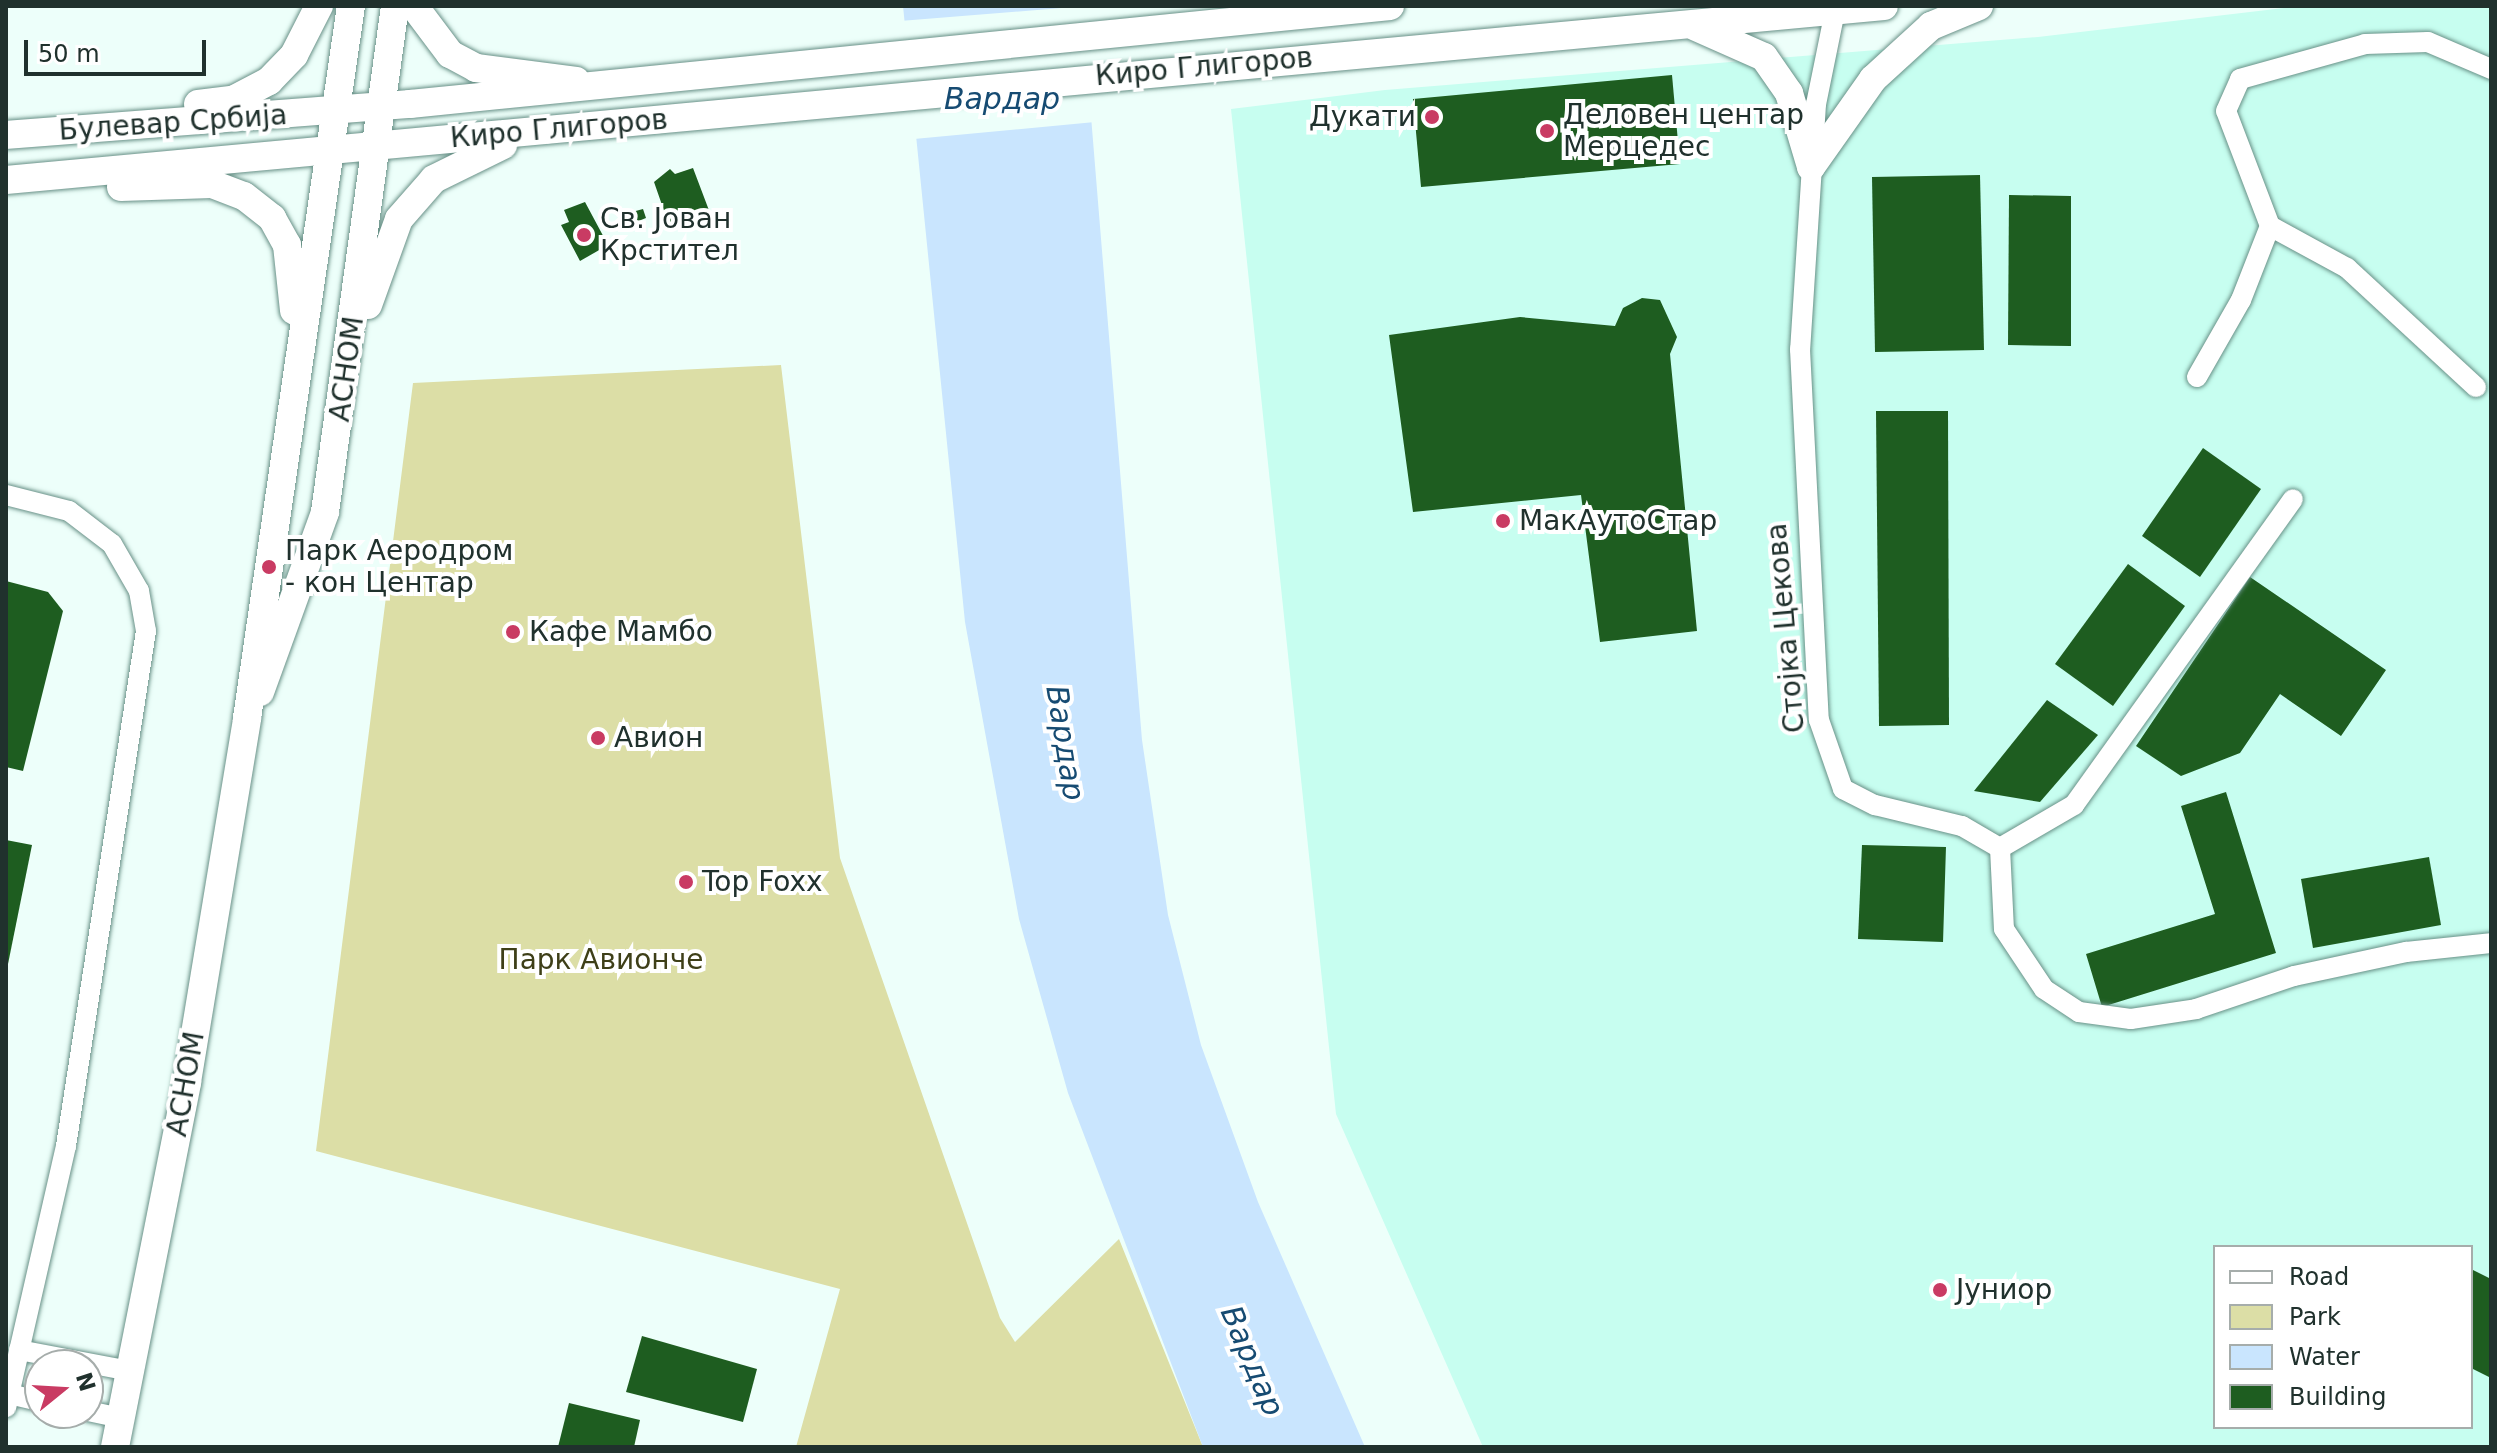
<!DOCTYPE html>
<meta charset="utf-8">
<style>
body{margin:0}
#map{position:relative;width:2497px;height:1453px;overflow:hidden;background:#edfffa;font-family:"DejaVu Sans",sans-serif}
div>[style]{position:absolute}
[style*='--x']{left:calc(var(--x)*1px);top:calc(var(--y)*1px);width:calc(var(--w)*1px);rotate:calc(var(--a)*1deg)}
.built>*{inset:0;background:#c7fef0}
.green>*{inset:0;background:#dcdea6}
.water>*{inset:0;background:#c9e5fe}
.pier>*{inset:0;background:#edfffa}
.building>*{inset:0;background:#1e5d20}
.roads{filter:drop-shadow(0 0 2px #689187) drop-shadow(0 0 2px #689187)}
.street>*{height:20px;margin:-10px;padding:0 10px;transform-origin:10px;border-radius:10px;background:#fff}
.secondary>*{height:28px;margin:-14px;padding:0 14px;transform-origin:14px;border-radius:14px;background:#fff}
.dots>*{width:22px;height:22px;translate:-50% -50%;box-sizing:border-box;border:4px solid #fff;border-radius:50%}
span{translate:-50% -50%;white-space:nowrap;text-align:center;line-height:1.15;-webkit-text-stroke:8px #fff;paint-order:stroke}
.street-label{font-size:28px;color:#20312d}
.poi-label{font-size:28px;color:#20312d}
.left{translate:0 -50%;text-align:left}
.right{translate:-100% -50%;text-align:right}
.park-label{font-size:28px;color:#3e3f18}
.water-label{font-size:30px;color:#164b72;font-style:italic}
.frame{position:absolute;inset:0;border:8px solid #20312d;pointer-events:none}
.legend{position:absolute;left:2213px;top:1245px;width:260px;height:184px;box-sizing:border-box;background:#fff;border:2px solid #a6adab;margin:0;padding:10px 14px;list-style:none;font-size:24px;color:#20312d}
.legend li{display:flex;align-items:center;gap:16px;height:40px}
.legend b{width:40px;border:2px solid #a6adab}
.north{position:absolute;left:24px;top:1349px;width:80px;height:80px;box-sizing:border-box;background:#fff;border:2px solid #a6adab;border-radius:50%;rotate:72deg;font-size:22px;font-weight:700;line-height:32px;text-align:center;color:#20312d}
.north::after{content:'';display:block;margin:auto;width:28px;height:36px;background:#c93b63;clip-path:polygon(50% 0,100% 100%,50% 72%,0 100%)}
.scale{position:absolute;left:24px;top:40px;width:182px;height:36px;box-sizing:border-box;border:4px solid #20312d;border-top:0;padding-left:10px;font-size:24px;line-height:28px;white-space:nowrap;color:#20312d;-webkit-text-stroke:6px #fff;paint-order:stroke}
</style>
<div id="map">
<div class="built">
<div style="clip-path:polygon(evenodd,2301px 6px,2491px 6px,2491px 1447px,1483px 1447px,1336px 1114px,1231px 109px,1385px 90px,2038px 37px,2301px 6px,2215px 1247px,2471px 1247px,2471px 1427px,2215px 1427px,2215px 1247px)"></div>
</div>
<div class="green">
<div style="clip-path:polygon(781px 365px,840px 858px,1000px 1318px,1015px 1342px,1119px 1239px,1203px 1447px,796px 1447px,840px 1289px,316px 1151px,413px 383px)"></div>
</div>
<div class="water">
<div style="clip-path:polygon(903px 6px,1082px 6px,1142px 740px,1168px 915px,1201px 1045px,1258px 1202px,1365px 1447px,1203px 1447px,1068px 1093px,1019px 919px,965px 622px)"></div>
</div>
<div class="pier">
<div style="clip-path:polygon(1086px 6px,1095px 122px,914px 139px,900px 21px)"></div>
</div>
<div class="building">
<div style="clip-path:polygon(1672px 75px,1680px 164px,1421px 187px,1413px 99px)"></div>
<div style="clip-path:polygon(693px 168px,710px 213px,670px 228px,654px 182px,670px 169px,675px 174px)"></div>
<div style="clip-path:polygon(1980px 175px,1984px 350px,1875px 352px,1872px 177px)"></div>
<div style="clip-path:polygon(2009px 195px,2071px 196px,2071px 346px,2008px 345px)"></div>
<div style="clip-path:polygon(585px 202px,608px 245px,580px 261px,561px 225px,569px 222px,564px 210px)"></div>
<div style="clip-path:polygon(643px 209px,646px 218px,636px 222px,632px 212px)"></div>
<div style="clip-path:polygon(1642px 298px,1660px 300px,1677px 337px,1670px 354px,1697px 631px,1600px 642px,1581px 495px,1413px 512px,1389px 335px,1520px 317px,1615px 326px,1623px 308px)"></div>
<div style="clip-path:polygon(1876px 411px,1948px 411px,1949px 725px,1879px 726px)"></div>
<div style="clip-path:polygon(2203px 448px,2261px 489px,2200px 577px,2142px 536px)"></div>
<div style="clip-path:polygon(2128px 564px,2185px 606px,2113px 706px,2055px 664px)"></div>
<div style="clip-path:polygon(2250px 577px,2386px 670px,2341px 736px,2280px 694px,2240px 753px,2181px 776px,2136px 746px)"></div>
<div style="clip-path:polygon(6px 581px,48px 592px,63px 611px,23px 771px,6px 767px)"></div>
<div style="clip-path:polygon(2047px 700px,2098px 735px,2040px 802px,1974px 791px)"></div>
<div style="clip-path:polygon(2226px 792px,2276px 953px,2102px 1007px,2086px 954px,2215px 914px,2181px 806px)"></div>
<div style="clip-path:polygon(6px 840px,32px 845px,7px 969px,6px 969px)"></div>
<div style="clip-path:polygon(1862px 845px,1946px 847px,1943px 942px,1858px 939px)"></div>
<div style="clip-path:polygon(2429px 857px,2441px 925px,2313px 948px,2301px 879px)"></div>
<div style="clip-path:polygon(2471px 1269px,2491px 1279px,2491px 1378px,2471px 1368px)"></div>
<div style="clip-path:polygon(642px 1336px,757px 1369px,743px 1422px,626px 1392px)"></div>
<div style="clip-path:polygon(569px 1403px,640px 1420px,634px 1447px,558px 1447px)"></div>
</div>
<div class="roads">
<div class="street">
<div style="--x:1836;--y:6;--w:100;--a:101.5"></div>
<div style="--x:1816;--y:104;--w:246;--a:93.7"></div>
<div style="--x:1800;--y:349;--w:371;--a:87.1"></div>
<div style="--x:1819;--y:720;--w:73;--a:70.8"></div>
<div style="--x:1843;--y:789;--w:36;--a:27"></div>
<div style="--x:1875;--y:805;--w:89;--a:13.6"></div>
<div style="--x:1962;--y:826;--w:44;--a:30.1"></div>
<div style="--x:2000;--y:848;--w:81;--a:87.2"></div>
<div style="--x:2004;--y:929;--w:72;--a:56.3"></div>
<div style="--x:2044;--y:989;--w:42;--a:33.3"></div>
<div style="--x:2079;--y:1012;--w:52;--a:7.7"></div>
<div style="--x:2131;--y:1019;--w:66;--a:-8.7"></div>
<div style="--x:2196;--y:1009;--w:103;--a:-18.6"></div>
<div style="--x:2294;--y:976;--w:115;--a:-12.1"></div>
<div style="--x:2406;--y:952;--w:85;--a:-6"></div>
<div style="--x:2197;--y:377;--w:89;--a:-60.3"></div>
<div style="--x:2241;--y:300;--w:79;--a:-68.6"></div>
<div style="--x:2476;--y:387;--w:176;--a:-137.3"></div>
<div style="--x:2347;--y:268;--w:88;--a:-151.4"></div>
<div style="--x:2270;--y:226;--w:123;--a:-110.9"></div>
<div style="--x:2226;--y:111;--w:35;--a:-66"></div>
<div style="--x:2240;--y:79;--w:130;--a:-15.6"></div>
<div style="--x:2365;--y:44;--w:63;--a:-1.8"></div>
<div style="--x:2428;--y:42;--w:69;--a:23.2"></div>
<div style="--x:6;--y:495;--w:65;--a:14.3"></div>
<div style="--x:69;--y:511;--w:54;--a:37.5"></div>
<div style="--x:112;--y:544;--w:54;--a:60.1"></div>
<div style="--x:139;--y:591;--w:41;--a:80.1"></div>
<div style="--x:146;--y:631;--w:521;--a:98.83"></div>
<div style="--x:66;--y:1146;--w:268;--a:102.9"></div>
<div style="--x:2000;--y:848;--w:86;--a:-30.2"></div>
<div style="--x:2074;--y:805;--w:376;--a:-54.4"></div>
<div style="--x:19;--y:1350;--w:113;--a:10.7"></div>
<div style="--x:9;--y:1394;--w:32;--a:13"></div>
<div style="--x:88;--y:1411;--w:35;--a:12"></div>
</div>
<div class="secondary">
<div style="--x:414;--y:6;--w:60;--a:53.1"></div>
<div style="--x:450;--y:54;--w:30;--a:28"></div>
<div style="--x:476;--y:68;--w:101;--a:7.4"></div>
<div style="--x:1696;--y:27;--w:74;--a:23.8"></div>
<div style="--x:1764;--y:57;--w:44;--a:55.2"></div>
<div style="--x:1789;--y:93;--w:77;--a:73.4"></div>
<div style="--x:198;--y:104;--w:35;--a:-7"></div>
<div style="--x:233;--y:100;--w:41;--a:-27.8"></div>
<div style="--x:269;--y:81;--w:36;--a:-46"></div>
<div style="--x:294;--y:55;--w:55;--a:-63"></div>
<div style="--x:6;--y:135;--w:405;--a:-4.4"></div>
<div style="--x:410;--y:104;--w:985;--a:-5.71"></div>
<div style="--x:1811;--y:167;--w:108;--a:-54.8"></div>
<div style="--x:1873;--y:79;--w:79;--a:-42.4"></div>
<div style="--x:1931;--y:26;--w:52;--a:-22.6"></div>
<div style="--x:6;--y:180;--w:1886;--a:-5.29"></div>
<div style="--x:121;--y:187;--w:91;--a:-1.9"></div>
<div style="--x:212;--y:184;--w:34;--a:21"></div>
<div style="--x:244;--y:196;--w:36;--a:38"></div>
<div style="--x:272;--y:218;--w:31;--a:61"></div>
<div style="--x:287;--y:245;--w:66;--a:83.9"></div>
<div style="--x:368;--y:305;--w:91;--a:-70.2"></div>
<div style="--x:399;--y:219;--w:53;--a:-48.8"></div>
<div style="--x:434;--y:179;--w:77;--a:-26.2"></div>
<div style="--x:260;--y:692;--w:191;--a:-70.1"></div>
<div style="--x:325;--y:512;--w:511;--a:-82.12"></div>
<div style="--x:115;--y:1447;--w:372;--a:-78.8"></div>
<div style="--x:187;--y:1082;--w:369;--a:-80.6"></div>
<div style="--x:247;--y:718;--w:720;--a:-81.69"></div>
</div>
</div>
<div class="dots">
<div style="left:1432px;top:117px;background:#c93b63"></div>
<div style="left:1547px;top:131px;background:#c93b63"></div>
<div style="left:584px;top:235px;background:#c93b63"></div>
<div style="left:1503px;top:521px;background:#c93b63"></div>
<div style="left:269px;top:567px;background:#c93b63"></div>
<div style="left:513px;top:632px;background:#c93b63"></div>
<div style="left:598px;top:738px;background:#c93b63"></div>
<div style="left:686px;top:882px;background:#c93b63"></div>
<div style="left:1940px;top:1290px;background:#c93b63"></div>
</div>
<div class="street-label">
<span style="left:1204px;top:67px;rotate:-5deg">Киро Глигоров</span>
<span style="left:173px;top:123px;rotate:-4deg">Булевар Србија</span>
<span style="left:559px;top:129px;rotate:-5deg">Киро Глигоров</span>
<span style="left:347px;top:369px;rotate:-82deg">АСНОМ</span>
<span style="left:1786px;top:628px;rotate:-95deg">Стојка Цекова</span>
<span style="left:186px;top:1084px;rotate:-80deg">АСНОМ</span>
</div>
<div class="poi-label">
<span class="left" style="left:1563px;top:131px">Деловен центар<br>Мерцедес</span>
<span class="right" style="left:1416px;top:117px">Дукати</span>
<span class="left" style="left:600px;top:235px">Св. Јован<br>Крстител</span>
<span class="left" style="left:1519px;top:521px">МакАутоСтар</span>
<span class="left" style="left:285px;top:567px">Парк Аеродром<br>- кон Центар</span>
<span class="left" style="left:529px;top:632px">Кафе Мамбо</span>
<span class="left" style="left:614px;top:738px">Авион</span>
<span class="left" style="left:702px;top:882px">Top Foxx</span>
<span class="left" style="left:1956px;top:1290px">Јуниор</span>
</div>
<div class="park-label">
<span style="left:601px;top:960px">Парк Авионче</span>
</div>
<div class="water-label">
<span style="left:1002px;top:99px">Вардар</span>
<span style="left:1065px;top:743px;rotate:81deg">Вардар</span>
<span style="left:1252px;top:1361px;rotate:67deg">Вардар</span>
</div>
<div class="frame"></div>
<ul class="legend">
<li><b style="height:10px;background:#fff"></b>Road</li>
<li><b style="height:22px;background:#dcdea6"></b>Park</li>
<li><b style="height:22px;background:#c9e5fe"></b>Water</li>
<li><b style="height:22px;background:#1e5d20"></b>Building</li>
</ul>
<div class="north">N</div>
<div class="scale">50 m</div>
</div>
